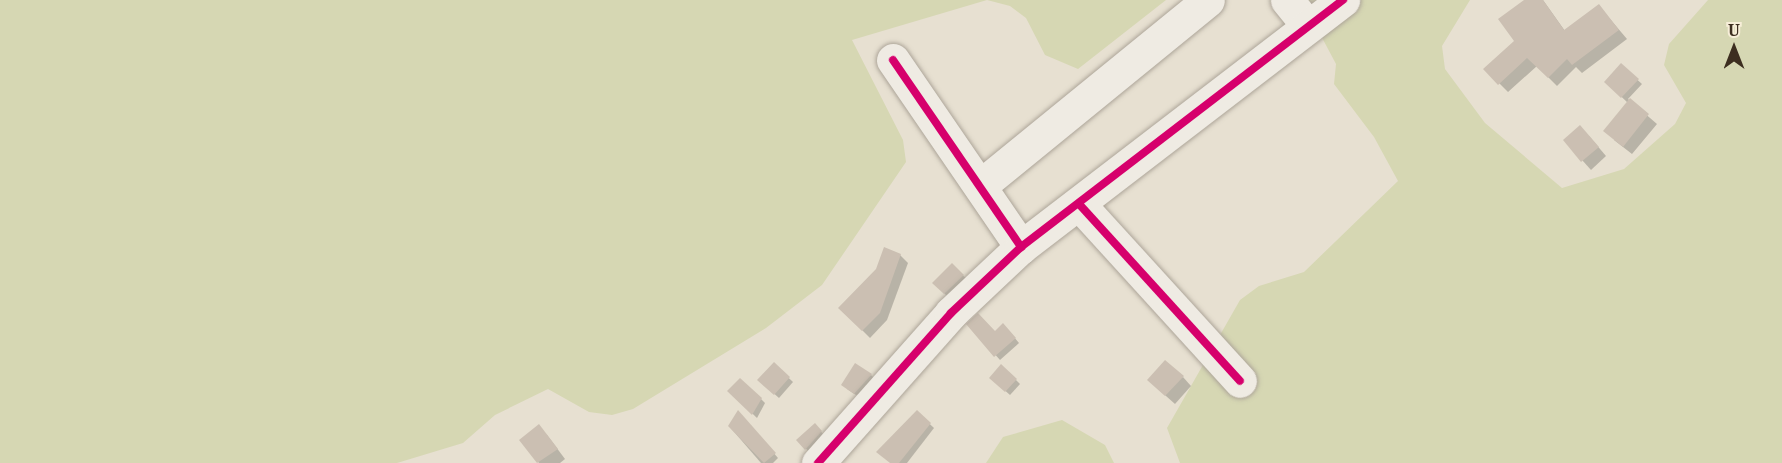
<!DOCTYPE html>
<style>
body{margin:0}
#map{position:relative;width:1782px;height:463px;overflow:hidden;background:#e7e0d1;font-family:"Noto Serif",serif}
div>[style]{position:absolute}
[style*='--x']{left:calc(var(--x)*1px);top:calc(var(--y)*1px);width:calc(var(--w)*1px);rotate:calc(var(--a)*1deg)}
.green>*{inset:0;background:#d6d7b3}
.shadow>*{inset:0;background:#0003}
.building>*{inset:0;background:#cbbfb2}
.roads{filter:drop-shadow(0 0 2px #ada599) drop-shadow(0 0 2px #ada599)}
.minor>*{height:33px;margin:-16.5px;padding:0 16.5px;transform-origin:16.5px;border-radius:16.5px;background:#efebe3}
.cycleway>*{height:8px;margin:-4px;padding:0 4px;transform-origin:4px;border-radius:4px;background:#d6006c}
span{translate:-50% -50%;white-space:nowrap;text-align:center;line-height:1.15;-webkit-text-stroke:4.5px #f7eed8;paint-order:stroke}
.north{position:absolute;left:1704px;top:18px;width:60px;height:60px;-webkit-text-stroke:4px #f7eed8;paint-order:stroke;rotate:0deg;font-size:16px;font-weight:700;line-height:24px;text-align:center;color:#3d2e20}
.north::after{content:'';display:block;margin:auto;width:21px;height:27px;background:#3d2e20;clip-path:polygon(50% 0,100% 100%,50% 72%,0 100%)}
</style>
<div id="map">
<div class="green">
<div style="clip-path:polygon(0 0,1166px 0,1078px 69px,1045px 55px,1026px 18px,1010px 6px,987px 0,852px 40px,903px 140px,906px 162px,822px 285px,766px 328px,633px 409px,612px 415px,589px 412px,548px 389px,495px 415px,463px 443px,397px 463px,0 463px)"></div>
<div style="clip-path:polygon(1302px 0,1470px 0,1442px 46px,1445px 69px,1485px 123px,1562px 188px,1624px 169px,1675px 124px,1686px 103px,1664px 65px,1669px 44px,1708px 0,1782px 0,1782px 463px,1180px 463px,1167px 428px,1240px 300px,1259px 286px,1304px 272px,1398px 181px,1374px 137px,1334px 84px,1336px 64px)"></div>
<div style="clip-path:polygon(1062px 420px,1105px 445px,1114px 463px,986px 463px,1003px 437px)"></div>
</div>
<div class="shadow">
<div style="clip-path:polygon(1527px 0,1543px 0,1565px 31px,1599px 6px,1627px 39px,1582px 73px,1576px 67px,1557px 86px,1537px 66px,1508px 92px,1485px 69px,1516px 41px)"></div>
<div style="clip-path:polygon(1621px 65px,1642px 84px,1628px 99px,1657px 124px,1632px 154px,1614px 140px,1628px 103px,1606px 82px)"></div>
<div style="clip-path:polygon(1589px 136px,1606px 156px,1591px 170px,1565px 141px)"></div>
<div style="clip-path:polygon(900px 255px,908px 263px,887px 320px,870px 338px,840px 308px)"></div>
<div style="clip-path:polygon(952px 265px,972px 284px,953px 302px,934px 283px)"></div>
<div style="clip-path:polygon(968px 324px,995px 333px,1007px 329px,1019px 343px,1000px 360px)"></div>
<div style="clip-path:polygon(774px 364px,793px 382px,779px 398px,759px 380px)"></div>
<div style="clip-path:polygon(1002px 366px,1020px 384px,1010px 395px,991px 378px)"></div>
<div style="clip-path:polygon(871px 375px,875px 379px,859px 397px,847px 389px)"></div>
<div style="clip-path:polygon(1183px 377px,1191px 386px,1175px 404px,1157px 388px)"></div>
<div style="clip-path:polygon(733px 395px,761px 399px,765px 403px,757px 418px)"></div>
<div style="clip-path:polygon(917px 412px,934px 428px,907px 463px,891px 463px)"></div>
<div style="clip-path:polygon(742px 416px,778px 458px,773px 463px,761px 463px,729px 426px)"></div>
<div style="clip-path:polygon(815px 425px,825px 436px,810px 453px,798px 440px)"></div>
<div style="clip-path:polygon(547px 435px,565px 459px,560px 463px,539px 463px,521px 440px)"></div>
</div>
<div class="building">
<div style="clip-path:polygon(1524px 0,1543px 0,1564px 30px,1599px 4px,1619px 30px,1572px 65px,1567px 59px,1548px 78px,1527px 58px,1498px 85px,1483px 69px,1514px 41px,1498px 19px)"></div>
<div style="clip-path:polygon(1621px 63px,1639px 79px,1621px 98px,1604px 82px)"></div>
<div style="clip-path:polygon(1630px 98px,1649px 114px,1623px 147px,1603px 131px)"></div>
<div style="clip-path:polygon(1580px 125px,1599px 147px,1581px 162px,1563px 140px)"></div>
<div style="clip-path:polygon(884px 247px,901px 254px,880px 313px,862px 331px,838px 308px,876px 269px)"></div>
<div style="clip-path:polygon(952px 263px,964px 275px,944px 294px,932px 283px)"></div>
<div style="clip-path:polygon(978px 313px,995px 331px,1003px 323px,1016px 338px,994px 357px,966px 324px)"></div>
<div style="clip-path:polygon(1165px 360px,1184px 376px,1165px 396px,1147px 380px)"></div>
<div style="clip-path:polygon(774px 362px,790px 377px,774px 395px,757px 380px)"></div>
<div style="clip-path:polygon(855px 363px,872px 374px,854px 394px,841px 385px)"></div>
<div style="clip-path:polygon(1001px 364px,1017px 379px,1005px 392px,989px 378px)"></div>
<div style="clip-path:polygon(740px 378px,762px 398px,752px 415px,727px 391px)"></div>
<div style="clip-path:polygon(738px 410px,776px 453px,764px 463px,728px 426px)"></div>
<div style="clip-path:polygon(917px 410px,931px 423px,899px 463px,890px 463px,876px 452px)"></div>
<div style="clip-path:polygon(815px 423px,822px 431px,805px 450px,796px 440px)"></div>
<div style="clip-path:polygon(539px 424px,558px 449px,537px 463px,519px 440px)"></div>
</div>
<div class="roads">
<div class="minor">
<div style="--x:1287;--y:0;--w:33;--a:51"></div>
<div style="--x:893;--y:60;--w:227;--a:55.6"></div>
<div style="--x:980;--y:186;--w:294;--a:-39.2"></div>
<div style="--x:1079;--y:204;--w:239;--a:47.7"></div>
<div style="--x:818;--y:463;--w:200;--a:-48.4"></div>
<div style="--x:951;--y:313;--w:96;--a:-43.3"></div>
<div style="--x:1021;--y:247;--w:406;--a:-37.5"></div>
</div>
</div>
<div class="cycleway">
<div style="--x:893;--y:60;--w:227;--a:55.6"></div>
<div style="--x:1079;--y:204;--w:239;--a:47.7"></div>
<div style="--x:818;--y:463;--w:200;--a:-48.4"></div>
<div style="--x:951;--y:313;--w:96;--a:-43.3"></div>
<div style="--x:1021;--y:247;--w:406;--a:-37.5"></div>
</div>
<div class="north">U</div>
</div>
